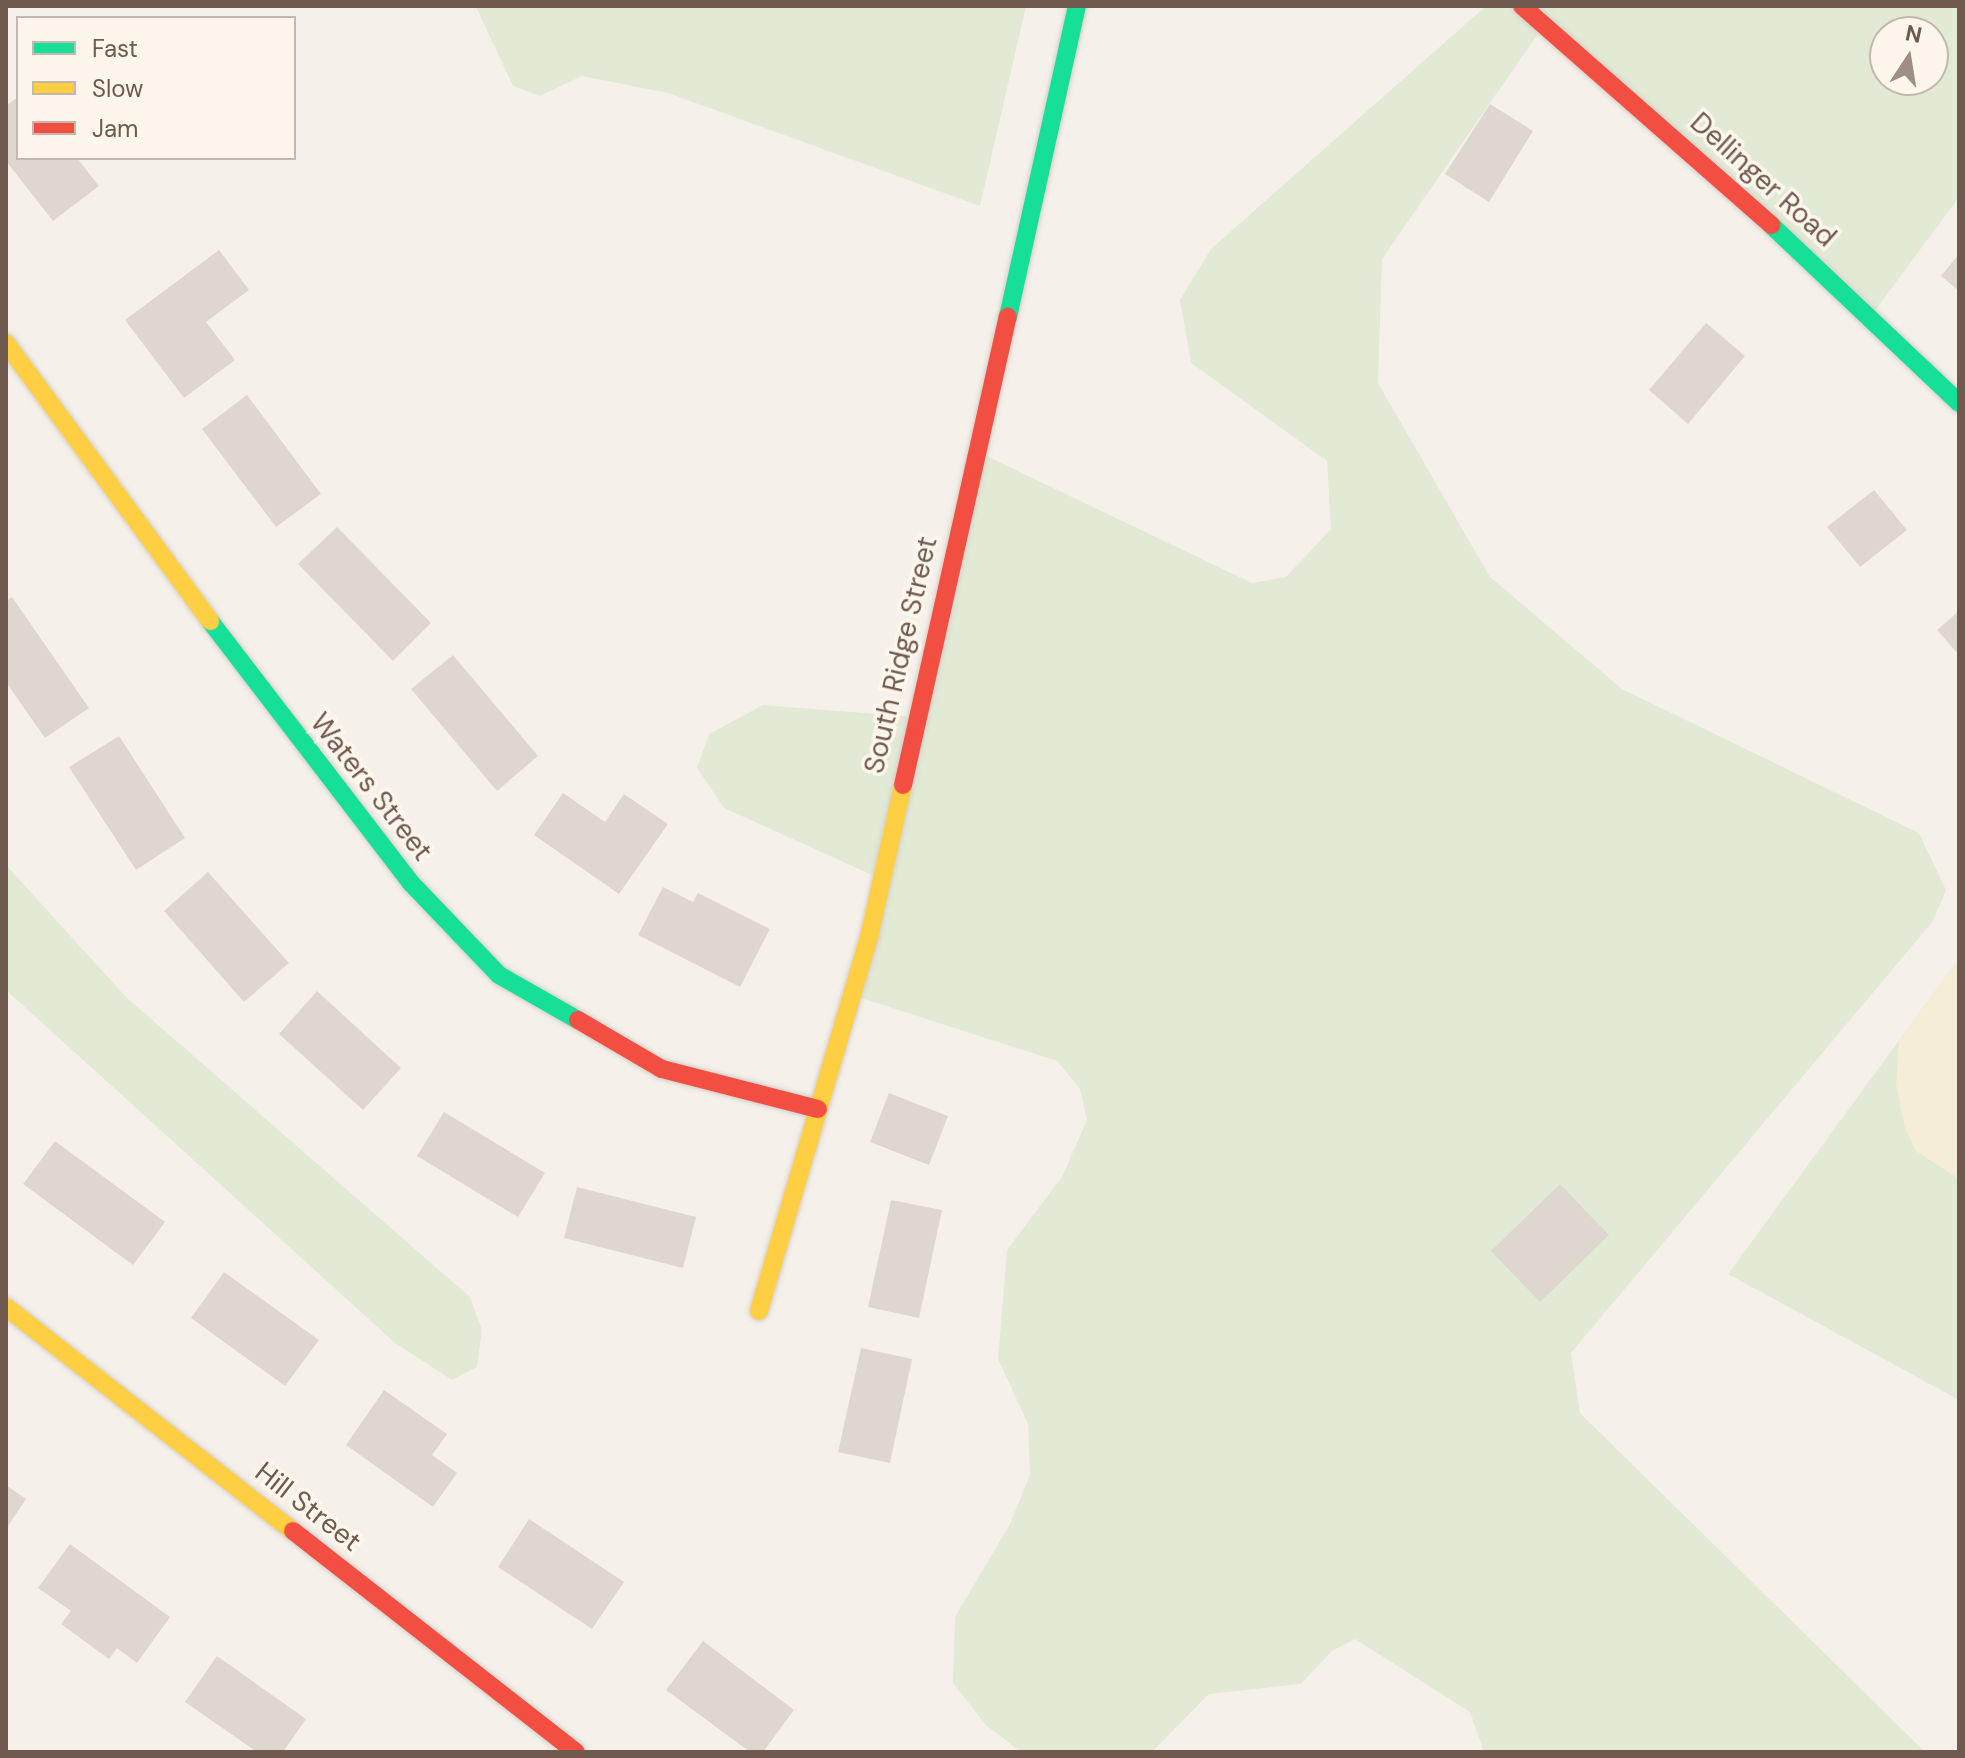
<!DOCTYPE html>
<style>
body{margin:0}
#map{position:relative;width:1965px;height:1758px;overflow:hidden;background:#f5f1ea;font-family:"DM Sans",sans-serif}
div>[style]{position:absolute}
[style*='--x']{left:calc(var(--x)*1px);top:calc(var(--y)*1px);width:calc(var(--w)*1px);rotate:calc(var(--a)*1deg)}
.green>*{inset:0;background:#e2ead6}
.sand>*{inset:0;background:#f5edd5}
.building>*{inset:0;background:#ded7d0}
.roads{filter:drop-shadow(0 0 2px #d5cec8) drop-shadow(0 0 2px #d5cec8)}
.fast>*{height:18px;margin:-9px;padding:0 9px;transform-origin:9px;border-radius:9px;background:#16e098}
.slow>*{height:18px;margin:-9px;padding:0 9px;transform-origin:9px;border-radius:9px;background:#ffcf43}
.jam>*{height:18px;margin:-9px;padding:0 9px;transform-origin:9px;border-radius:9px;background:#f24e42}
span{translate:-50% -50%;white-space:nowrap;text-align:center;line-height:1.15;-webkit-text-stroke:7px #fdf6ec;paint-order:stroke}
.street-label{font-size:28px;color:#70594e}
.frame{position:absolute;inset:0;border:8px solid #70594e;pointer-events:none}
.legend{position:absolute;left:16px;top:16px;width:280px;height:144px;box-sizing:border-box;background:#fdf6ec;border:2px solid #c5b7ad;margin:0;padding:10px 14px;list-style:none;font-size:24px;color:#70594e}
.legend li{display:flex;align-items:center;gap:16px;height:40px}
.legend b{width:40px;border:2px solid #c5b7ad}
.north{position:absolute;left:1869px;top:16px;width:80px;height:80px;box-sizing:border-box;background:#fdf6ec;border:2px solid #c5b7ad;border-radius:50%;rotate:12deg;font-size:22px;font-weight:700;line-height:32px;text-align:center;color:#70594e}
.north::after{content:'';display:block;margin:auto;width:28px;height:36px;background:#9f8e85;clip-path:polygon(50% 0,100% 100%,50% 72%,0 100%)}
</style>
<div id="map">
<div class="green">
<div style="clip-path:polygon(1026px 6px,980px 206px,668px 93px,582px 76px,540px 96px,513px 86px,476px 7px)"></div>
<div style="clip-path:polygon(evenodd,1486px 6px,1959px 6px,1959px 197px,1871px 316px,1544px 25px,1382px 259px,1378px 383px,1490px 577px,1622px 689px,1919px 833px,1946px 890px,1933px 921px,1571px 1353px,1580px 1413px,1925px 1752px,1484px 1752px,1470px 1712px,1355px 1639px,1332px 1651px,1301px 1684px,1209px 1694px,1152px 1752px,1021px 1752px,986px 1725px,953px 1683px,955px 1617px,1010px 1524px,1030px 1475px,1028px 1424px,998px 1359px,1007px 1250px,1062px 1177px,1087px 1120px,1080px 1089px,1057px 1061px,852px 995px,881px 879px,724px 808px,697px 768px,709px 734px,763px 705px,915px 717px,976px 451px,1252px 583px,1286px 577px,1331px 529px,1327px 461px,1191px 363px,1180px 300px,1211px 249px,1486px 6px,1885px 32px,1933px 32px,1933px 80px,1885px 80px,1885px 32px)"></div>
<div style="clip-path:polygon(6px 865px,126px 997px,470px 1297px,482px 1330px,477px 1367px,452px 1380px,395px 1343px,6px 990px)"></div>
<div style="clip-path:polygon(1955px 964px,1959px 965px,1959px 1400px,1728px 1274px)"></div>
</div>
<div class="sand">
<div style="clip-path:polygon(1955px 964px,1959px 965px,1959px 1179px,1916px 1151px,1905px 1128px,1896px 1085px,1899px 1041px)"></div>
</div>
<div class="building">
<div style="clip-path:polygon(18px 97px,18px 158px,77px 158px,99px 186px,53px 221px,6px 161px,6px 106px)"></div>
<div style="clip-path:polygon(1490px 104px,1533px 131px,1489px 202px,1445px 174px)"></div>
<div style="clip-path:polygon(219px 250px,249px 290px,206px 322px,235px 360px,184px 398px,125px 320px)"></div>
<div style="clip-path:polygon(1959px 254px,1959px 291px,1941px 276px)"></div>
<div style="clip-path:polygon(1706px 323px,1745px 356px,1688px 424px,1649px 390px)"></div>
<div style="clip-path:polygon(247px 395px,321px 494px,276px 527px,202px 429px)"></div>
<div style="clip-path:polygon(1874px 490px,1907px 530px,1860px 567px,1827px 527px)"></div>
<div style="clip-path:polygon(337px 527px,431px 623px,393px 661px,298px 564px)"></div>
<div style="clip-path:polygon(12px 597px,89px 708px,45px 738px,6px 682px,6px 601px)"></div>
<div style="clip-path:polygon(1959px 611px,1959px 655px,1937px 630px)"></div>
<div style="clip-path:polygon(453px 655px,538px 756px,497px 791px,411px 689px)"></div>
<div style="clip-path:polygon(119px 736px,185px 838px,136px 870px,69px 767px)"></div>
<div style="clip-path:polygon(563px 793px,605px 822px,624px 794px,668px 824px,619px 894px,534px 835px)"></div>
<div style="clip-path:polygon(208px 872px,289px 963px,244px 1002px,164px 911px)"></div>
<div style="clip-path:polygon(663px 887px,693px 902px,698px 893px,770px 929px,740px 987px,638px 935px)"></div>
<div style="clip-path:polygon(317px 991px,401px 1068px,363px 1110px,279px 1034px)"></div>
<div style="clip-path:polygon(889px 1093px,948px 1116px,929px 1165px,870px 1142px)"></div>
<div style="clip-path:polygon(444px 1112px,545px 1173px,518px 1217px,417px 1156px)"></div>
<div style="clip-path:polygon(55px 1141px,165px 1222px,133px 1265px,23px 1184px)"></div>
<div style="clip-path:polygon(1560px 1184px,1609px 1235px,1540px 1302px,1491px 1251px)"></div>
<div style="clip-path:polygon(577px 1187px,696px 1217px,683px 1268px,564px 1238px)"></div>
<div style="clip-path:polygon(891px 1200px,942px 1210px,919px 1318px,868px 1307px)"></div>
<div style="clip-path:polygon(224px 1272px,319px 1340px,285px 1386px,191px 1318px)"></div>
<div style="clip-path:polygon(861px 1348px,912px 1359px,890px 1463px,838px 1452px)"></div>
<div style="clip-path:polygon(384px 1390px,447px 1434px,432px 1455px,457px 1473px,433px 1507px,346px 1445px)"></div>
<div style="clip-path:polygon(6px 1485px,26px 1499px,6px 1529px)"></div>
<div style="clip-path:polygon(529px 1519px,624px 1582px,592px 1629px,498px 1567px)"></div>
<div style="clip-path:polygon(70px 1544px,170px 1617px,137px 1663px,117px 1648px,109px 1659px,61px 1624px,71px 1611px,38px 1588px)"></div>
<div style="clip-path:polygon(703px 1641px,794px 1710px,763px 1752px,750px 1752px,666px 1690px)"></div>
<div style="clip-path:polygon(217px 1656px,306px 1719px,283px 1752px,257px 1752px,185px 1702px)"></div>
</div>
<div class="roads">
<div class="fast">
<div style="--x:1771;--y:225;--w:259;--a:43.4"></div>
<div style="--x:1008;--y:317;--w:319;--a:-77.5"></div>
<div style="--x:210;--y:621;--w:330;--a:52.5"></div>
<div style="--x:411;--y:883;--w:127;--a:46.3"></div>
<div style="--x:499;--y:975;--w:91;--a:29.7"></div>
</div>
<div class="slow">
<div style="--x:6;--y:343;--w:345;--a:53.7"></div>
<div style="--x:6;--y:1307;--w:364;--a:38"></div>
<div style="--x:759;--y:1311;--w:394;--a:-73.6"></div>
<div style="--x:870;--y:933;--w:152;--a:-77.4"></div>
</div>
<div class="jam">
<div style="--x:1522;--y:6;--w:332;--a:41.3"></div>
<div style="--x:903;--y:785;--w:480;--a:-77.4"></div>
<div style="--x:578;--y:1020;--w:97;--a:30.3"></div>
<div style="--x:662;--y:1069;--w:161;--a:14.4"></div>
<div style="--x:293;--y:1531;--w:359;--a:38"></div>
</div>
</div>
<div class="street-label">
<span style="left:1763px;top:180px;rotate:42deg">Dellinger Road</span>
<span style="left:901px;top:655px;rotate:-77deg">South Ridge Street</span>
<span style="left:371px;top:787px;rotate:52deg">Waters Street</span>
<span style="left:308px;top:1507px;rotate:38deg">Hill Street</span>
</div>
<div class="frame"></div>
<ul class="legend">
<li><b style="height:10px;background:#16e098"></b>Fast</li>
<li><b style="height:10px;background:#ffcf43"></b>Slow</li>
<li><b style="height:10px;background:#f24e42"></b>Jam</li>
</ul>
<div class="north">N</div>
</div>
